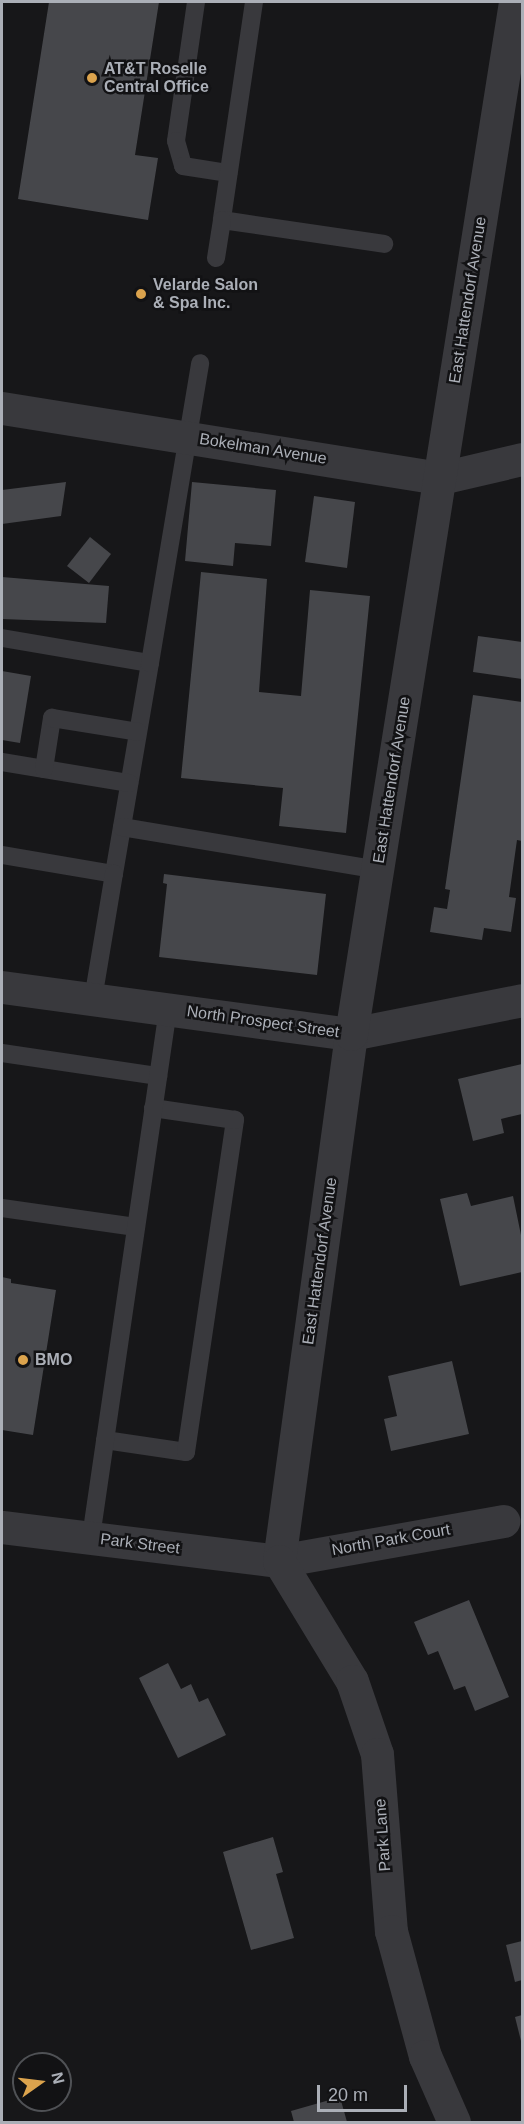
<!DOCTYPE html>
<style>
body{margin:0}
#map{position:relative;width:524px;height:2124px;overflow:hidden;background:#171719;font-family:Helvetica,sans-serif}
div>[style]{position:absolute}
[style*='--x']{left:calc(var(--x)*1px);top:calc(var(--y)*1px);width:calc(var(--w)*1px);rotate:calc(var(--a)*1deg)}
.building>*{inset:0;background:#46474b}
.lane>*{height:18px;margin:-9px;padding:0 9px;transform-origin:9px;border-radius:9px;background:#39393d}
.street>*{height:33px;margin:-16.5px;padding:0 16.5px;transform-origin:16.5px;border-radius:16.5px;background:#39393d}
.dots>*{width:16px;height:16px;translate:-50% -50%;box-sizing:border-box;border:3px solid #121214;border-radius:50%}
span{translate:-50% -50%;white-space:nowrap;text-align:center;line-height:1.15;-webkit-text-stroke:5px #121214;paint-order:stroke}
.poi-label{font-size:16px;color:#abafb7;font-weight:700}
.left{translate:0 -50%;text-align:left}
.street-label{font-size:16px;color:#abafb7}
.frame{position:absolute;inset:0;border:3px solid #abafb7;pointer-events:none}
.north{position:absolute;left:12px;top:2052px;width:60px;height:60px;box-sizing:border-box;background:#121214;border:2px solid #4f5155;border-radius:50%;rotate:76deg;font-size:16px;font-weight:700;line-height:24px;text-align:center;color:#abafb7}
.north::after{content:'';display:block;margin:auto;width:21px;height:27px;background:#dba34d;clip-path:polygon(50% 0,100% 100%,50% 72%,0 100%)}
.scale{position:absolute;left:317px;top:2085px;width:90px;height:27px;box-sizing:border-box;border:3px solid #abafb7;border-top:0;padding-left:8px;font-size:18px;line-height:21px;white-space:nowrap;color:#abafb7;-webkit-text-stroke:4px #121214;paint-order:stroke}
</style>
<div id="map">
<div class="building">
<div style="clip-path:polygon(49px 2px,159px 2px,135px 155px,158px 158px,148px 220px,18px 199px)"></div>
<div style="clip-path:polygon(66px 482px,61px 516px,2px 524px,2px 490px)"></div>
<div style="clip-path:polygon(192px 482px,276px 490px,271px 546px,235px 543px,233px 566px,185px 561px)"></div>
<div style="clip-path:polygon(314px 496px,355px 502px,347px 568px,305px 562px)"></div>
<div style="clip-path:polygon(90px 537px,111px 554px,89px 583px,67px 566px)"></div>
<div style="clip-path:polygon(201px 572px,267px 579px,259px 692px,301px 696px,310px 590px,370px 596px,346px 833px,279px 826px,283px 788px,181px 778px)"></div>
<div style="clip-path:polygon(2px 577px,109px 586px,106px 623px,2px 619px)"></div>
<div style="clip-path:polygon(478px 636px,522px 642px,522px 679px,473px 672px)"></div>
<div style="clip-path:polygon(2px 671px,31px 676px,20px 743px,2px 740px)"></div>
<div style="clip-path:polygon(473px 695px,522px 702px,522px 841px,517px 840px,509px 897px,516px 898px,511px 932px,484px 928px,482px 940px,430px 932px,434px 907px,447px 909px,450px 890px,445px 889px)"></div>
<div style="clip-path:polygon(164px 874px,326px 894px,317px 975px,159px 957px,167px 884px,163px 883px)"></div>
<div style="clip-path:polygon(522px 1064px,522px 1114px,501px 1119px,504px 1133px,473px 1141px,458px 1079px)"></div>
<div style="clip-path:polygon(467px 1193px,471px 1206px,513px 1196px,522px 1240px,522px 1272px,460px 1286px,440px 1199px)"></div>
<div style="clip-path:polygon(2px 1277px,11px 1279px,11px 1283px,56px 1290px,33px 1435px,2px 1430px)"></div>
<div style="clip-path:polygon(452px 1361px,469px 1434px,391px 1451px,384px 1419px,397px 1416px,388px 1376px)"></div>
<div style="clip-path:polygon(469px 1600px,509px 1697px,475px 1711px,465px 1686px,454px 1690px,438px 1651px,428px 1655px,414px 1622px)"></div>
<div style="clip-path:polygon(168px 1663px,181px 1689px,191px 1684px,199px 1702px,208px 1698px,226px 1735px,178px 1758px,139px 1678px)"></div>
<div style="clip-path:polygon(273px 1837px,283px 1872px,276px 1874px,294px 1938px,251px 1950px,223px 1852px)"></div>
<div style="clip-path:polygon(522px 1941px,522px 1980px,515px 1982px,506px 1945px)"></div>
<div style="clip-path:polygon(522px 2015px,522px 2045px,515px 2017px)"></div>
<div style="clip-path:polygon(340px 2097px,347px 2122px,294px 2122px,291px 2111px)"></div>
</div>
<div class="lane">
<div style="--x:196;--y:2;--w:140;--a:98.2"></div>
<div style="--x:176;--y:141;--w:26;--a:74"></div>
<div style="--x:183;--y:166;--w:46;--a:8.8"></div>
<div style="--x:254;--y:2;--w:220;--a:98.4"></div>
<div style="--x:222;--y:220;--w:164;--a:8.4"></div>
<div style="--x:216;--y:258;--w:38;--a:-81"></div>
<div style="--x:2;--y:638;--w:150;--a:9.6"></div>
<div style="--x:150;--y:663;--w:214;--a:99.7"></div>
<div style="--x:114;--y:874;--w:114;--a:-170.4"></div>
<div style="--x:150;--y:663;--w:304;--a:-80.5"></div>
<div style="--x:2;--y:762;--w:129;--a:9.4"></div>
<div style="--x:44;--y:769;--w:52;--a:-81.1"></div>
<div style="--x:52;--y:718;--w:87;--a:9.2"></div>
<div style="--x:122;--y:827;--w:260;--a:9.5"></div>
<div style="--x:93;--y:999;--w:127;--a:-80.5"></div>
<div style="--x:2;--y:1053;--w:158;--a:8.4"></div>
<div style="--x:2;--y:1208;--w:135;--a:8.1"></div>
<div style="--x:105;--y:1440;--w:82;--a:8.4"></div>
<div style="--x:186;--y:1452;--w:336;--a:-81.6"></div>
<div style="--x:235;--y:1120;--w:83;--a:-171.7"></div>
<div style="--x:91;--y:1537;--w:534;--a:-81.7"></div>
</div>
<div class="street">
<div style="--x:2;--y:408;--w:445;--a:9.1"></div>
<div style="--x:441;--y:478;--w:83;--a:-13.2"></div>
<div style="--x:2;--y:987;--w:352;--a:7.7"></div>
<div style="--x:351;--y:1034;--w:174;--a:-11.2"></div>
<div style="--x:2;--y:1527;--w:279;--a:7"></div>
<div style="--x:279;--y:1561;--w:228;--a:-10.1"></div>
<div style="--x:279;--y:1561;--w:532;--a:-82.22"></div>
<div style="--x:351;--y:1034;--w:1045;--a:-80.97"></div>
<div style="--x:279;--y:1561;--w:140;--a:58.7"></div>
<div style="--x:352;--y:1681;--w:77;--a:71.1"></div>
<div style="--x:377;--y:1754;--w:178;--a:85.5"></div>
<div style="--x:391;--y:1931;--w:130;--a:74.8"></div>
<div style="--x:425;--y:2056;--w:72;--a:66.3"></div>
</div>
<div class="dots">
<div style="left:92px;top:78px;background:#dba34d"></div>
<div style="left:141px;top:294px;background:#dba34d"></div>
<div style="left:23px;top:1360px;background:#dba34d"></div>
</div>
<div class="poi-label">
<span class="left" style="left:104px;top:78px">AT&amp;T Roselle<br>Central Office</span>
<span class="left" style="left:153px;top:294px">Velarde Salon<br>&amp; Spa Inc.</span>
<span class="left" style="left:35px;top:1360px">BMO</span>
</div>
<div class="street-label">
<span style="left:468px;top:300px;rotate:-81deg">East Hattendorf Avenue</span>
<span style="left:263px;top:449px;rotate:9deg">Bokelman Avenue</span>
<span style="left:392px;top:780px;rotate:-81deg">East Hattendorf Avenue</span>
<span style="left:263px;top:1022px;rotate:8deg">North Prospect Street</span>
<span style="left:320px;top:1261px;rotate:-82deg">East Hattendorf Avenue</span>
<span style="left:391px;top:1540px;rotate:-10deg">North Park Court</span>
<span style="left:140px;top:1544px;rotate:7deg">Park Street</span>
<span style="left:383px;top:1835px;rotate:-94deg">Park Lane</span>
</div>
<div class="frame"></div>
<div class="north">N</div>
<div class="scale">20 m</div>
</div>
